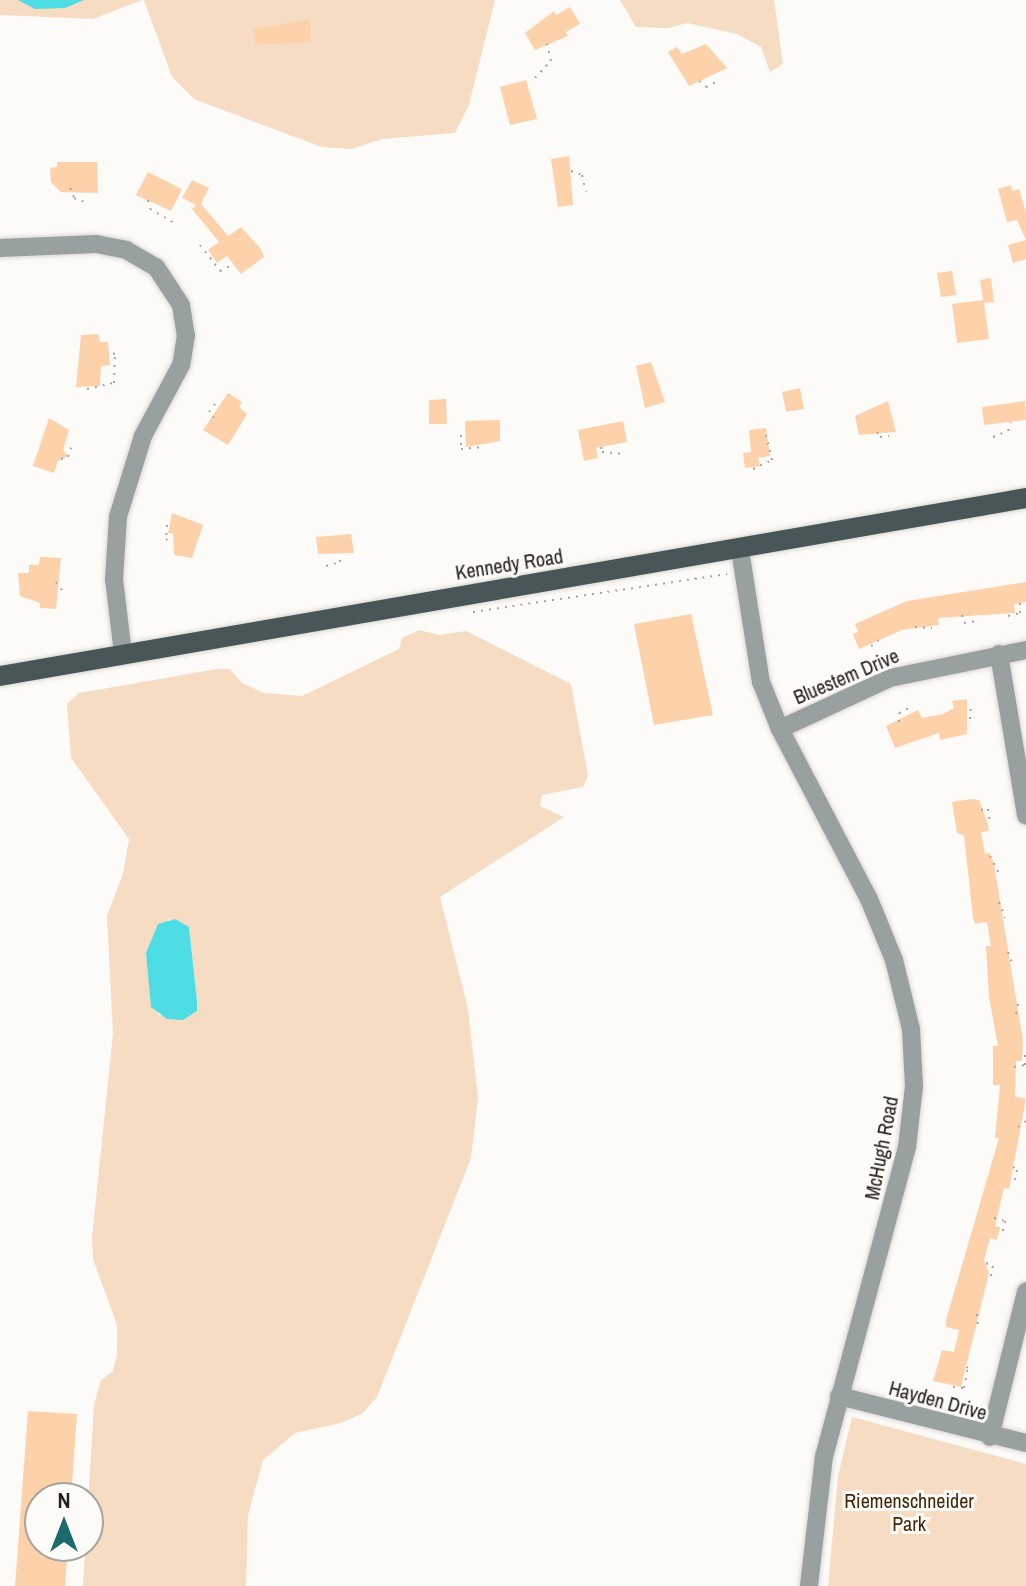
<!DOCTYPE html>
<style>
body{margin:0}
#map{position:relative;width:1026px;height:1586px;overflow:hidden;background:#fdfbf8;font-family:"Archivo Narrow",sans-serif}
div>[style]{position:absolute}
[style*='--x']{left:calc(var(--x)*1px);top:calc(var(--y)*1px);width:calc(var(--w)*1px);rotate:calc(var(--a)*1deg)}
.green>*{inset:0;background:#f7dcc4}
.water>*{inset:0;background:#4edde4}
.building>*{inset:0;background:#fdd2aa}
.path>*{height:2px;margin-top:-1px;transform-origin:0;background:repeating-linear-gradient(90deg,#a7a5a1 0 2px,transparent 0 8px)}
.roads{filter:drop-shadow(0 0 2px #dad8d5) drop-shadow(0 0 2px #dad8d5)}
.minor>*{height:18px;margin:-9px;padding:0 9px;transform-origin:9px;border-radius:9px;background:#98a0a0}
.major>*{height:20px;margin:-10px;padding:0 10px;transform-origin:10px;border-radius:10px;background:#495657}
span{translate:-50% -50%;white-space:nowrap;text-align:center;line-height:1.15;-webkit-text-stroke:6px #fdfbf8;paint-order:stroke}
.street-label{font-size:20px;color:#25211d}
.park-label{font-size:20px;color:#432808}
.north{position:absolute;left:24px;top:1482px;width:80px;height:80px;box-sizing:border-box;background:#fdfbf8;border:2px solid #a7a4a0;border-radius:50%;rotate:0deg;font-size:22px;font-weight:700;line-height:32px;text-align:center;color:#25211d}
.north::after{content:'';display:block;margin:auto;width:28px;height:36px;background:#1d6a6e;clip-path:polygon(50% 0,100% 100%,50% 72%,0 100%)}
</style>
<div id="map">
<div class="green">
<div style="clip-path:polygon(0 0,142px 0,93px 19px,0 15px)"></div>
<div style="clip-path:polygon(144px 0,495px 0,469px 105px,455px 133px,382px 139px,351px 149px,322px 147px,194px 99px,172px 77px)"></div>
<div style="clip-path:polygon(620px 0,774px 0,783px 64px,770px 72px,761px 47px,737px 34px,687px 23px,668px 28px,636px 27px)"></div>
<div style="clip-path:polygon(evenodd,419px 630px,439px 635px,466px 631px,571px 684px,588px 776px,583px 787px,542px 795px,540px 806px,564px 817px,440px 897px,468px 1009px,478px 1097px,471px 1158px,377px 1397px,363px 1413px,341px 1423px,295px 1433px,263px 1460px,248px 1515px,246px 1586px,83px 1586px,94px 1405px,101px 1380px,113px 1371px,117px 1354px,117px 1325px,93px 1259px,92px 1237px,113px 1034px,107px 916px,123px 874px,129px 839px,71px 758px,67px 704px,79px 693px,217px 669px,230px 669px,242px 683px,264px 693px,302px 696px,399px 649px,402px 638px,419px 630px,168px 919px,189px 927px,197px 1001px,197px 1011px,173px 1020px,158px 1014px,168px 919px)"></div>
<div style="clip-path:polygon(852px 1417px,1026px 1464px,1026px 1586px,828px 1586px,838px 1476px)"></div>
</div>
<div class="water">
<div style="clip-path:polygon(18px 0,84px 0,65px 8px,35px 9px)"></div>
<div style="clip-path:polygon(175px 919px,189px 927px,197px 1001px,197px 1011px,183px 1020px,167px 1019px,151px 1007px,146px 953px,158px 924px)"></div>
</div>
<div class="building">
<div style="clip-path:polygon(570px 7px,580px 24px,566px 32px,568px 36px,535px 50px,525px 33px,554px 11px,556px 15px)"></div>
<div style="clip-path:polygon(310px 20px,311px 42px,255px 45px,254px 29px)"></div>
<div style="clip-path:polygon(706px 44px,727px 68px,689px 86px,668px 52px,677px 47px,682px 54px)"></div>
<div style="clip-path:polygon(526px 80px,537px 119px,510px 125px,500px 87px)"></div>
<div style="clip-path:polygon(569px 156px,573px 205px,558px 207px,551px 159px)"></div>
<div style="clip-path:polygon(57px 162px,97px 162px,98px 193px,61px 192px,51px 182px,50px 168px,57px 167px)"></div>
<div style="clip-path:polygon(148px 172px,182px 189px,171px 211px,136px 195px)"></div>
<div style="clip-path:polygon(192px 180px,209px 188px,201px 204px,228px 236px,241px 227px,261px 249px,264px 257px,241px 274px,227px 256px,217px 263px,208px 250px,219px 242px,192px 209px,196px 205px,182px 198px)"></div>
<div style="clip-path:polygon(1011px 185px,1012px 191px,1019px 189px,1026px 213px,1026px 240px,1017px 220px,1007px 222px,998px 189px)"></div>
<div style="clip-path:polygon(1026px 240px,1026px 259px,1013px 263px,1008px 245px)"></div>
<div style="clip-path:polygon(952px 271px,956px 295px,941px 297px,937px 273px)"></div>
<div style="clip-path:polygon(991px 278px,994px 302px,984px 303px,989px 339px,957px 343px,952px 304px,983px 300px,980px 280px)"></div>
<div style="clip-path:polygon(98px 334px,100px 342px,108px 342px,110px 365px,101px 366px,100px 386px,76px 387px,81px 335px)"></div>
<div style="clip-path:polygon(651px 362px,665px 402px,645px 408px,636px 366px)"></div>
<div style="clip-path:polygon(800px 388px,804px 409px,786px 412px,782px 392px)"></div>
<div style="clip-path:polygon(228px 393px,242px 402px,239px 407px,247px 414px,228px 445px,203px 430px)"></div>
<div style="clip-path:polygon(446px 399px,447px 424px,429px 424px,429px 400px)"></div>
<div style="clip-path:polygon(888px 401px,896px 432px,859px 435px,855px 416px)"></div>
<div style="clip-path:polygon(1025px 401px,1026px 420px,984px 425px,982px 407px)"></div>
<div style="clip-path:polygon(49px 418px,69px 430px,63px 450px,68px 456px,58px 461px,54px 473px,33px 466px)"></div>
<div style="clip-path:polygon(500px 420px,500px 441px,466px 447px,465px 421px)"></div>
<div style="clip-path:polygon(623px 421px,627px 442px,596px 448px,598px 458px,584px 461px,578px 430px)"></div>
<div style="clip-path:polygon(766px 428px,770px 456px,758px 458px,760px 466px,745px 468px,743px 453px,751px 452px,749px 430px)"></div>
<div style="clip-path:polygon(172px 513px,203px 525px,192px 558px,174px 555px,173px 534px,168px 533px)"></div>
<div style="clip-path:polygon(351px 534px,354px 553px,318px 554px,316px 537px)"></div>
<div style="clip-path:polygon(40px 557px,61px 558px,56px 609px,40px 608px,40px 603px,20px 596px,18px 573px,29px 573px,29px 565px,39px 565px)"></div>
<div style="clip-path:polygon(1026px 582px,1026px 602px,1014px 604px,1015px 613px,938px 618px,939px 625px,902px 630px,859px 649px,853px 634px,858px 632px,855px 624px,907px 601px)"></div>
<div style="clip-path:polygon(691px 614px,713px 715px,654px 725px,634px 624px)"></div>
<div style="clip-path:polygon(967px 699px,967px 734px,940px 740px,939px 733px,895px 748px,886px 726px,918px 710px,922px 718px,943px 714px,954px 708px,952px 701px)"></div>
<div style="clip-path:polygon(971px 799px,979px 800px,988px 824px,989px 831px,981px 832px,985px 854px,990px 853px,994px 864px,1023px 1041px,1022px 1061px,1016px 1061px,1015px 1097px,1025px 1098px,1025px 1104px,1009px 1189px,1004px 1188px,995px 1226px,1000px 1227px,997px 1240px,990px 1238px,984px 1260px,989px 1273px,961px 1387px,933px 1381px,942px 1350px,954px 1352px,959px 1330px,946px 1327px,946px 1320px,999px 1138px,995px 1138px,1000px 1085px,993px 1085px,993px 1046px,998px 1046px,989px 997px,986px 946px,991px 946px,987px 922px,975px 924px,973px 918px,964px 836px,957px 833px,952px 802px)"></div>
<div style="clip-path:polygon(28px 1411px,77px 1414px,71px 1498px,40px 1498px,40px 1546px,68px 1546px,65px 1586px,15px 1586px)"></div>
</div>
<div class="path">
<div style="--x:535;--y:78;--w:23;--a:-47"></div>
<div style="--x:551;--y:61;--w:18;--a:-103"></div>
<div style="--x:699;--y:81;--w:9;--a:41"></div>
<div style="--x:706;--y:87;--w:16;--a:-27"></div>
<div style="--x:571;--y:171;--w:12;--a:20"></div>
<div style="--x:582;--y:175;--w:17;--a:77"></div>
<div style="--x:70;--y:188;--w:11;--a:68"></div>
<div style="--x:74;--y:198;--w:15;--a:20"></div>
<div style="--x:148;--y:200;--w:9;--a:77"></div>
<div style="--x:150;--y:209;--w:28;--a:30"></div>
<div style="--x:200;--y:245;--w:33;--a:52"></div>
<div style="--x:220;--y:271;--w:15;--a:-28"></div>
<div style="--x:87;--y:389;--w:28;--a:-13"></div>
<div style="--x:114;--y:383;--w:29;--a:-88"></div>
<div style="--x:115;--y:354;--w:4;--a:-166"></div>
<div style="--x:214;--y:418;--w:8;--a:-130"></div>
<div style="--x:209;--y:412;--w:14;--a:-54"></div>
<div style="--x:877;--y:432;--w:6;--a:59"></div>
<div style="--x:880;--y:437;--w:9;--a:-6"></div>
<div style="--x:461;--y:435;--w:14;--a:90"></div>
<div style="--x:461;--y:449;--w:22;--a:-5"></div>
<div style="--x:993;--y:437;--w:16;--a:-22"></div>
<div style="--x:1008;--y:431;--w:9;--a:-72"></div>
<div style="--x:601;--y:447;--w:5;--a:79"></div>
<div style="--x:602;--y:452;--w:23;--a:5"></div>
<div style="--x:61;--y:459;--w:7;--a:-16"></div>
<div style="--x:68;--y:457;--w:13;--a:-72"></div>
<div style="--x:753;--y:469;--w:21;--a:-25"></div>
<div style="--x:772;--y:460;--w:27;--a:-103"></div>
<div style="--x:167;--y:525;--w:14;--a:94"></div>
<div style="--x:166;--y:539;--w:8;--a:40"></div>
<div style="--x:326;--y:566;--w:15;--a:-16"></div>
<div style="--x:340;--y:562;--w:7;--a:-82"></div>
<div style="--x:56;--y:582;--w:14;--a:54"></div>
<div style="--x:473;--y:612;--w:257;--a:-8.5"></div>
<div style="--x:962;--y:615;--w:8;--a:76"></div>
<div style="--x:964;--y:623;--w:14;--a:-8"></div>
<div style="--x:1008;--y:616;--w:12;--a:-14"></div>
<div style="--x:1020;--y:613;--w:10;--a:-90"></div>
<div style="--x:915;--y:627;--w:17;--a:3"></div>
<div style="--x:871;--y:646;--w:10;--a:-37"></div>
<div style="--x:970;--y:719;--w:13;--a:-86"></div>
<div style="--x:899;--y:722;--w:9;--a:-90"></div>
<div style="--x:899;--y:713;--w:13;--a:-27"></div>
<div style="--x:981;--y:810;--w:7;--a:-8"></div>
<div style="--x:988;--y:809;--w:14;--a:82"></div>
<div style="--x:990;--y:856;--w:18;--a:63"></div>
<div style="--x:999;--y:902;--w:17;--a:69"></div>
<div style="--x:1008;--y:952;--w:15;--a:70"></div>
<div style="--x:1016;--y:1014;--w:16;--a:-79"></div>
<div style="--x:1014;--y:1067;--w:11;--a:-10"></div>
<div style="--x:1025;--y:1065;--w:11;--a:-90"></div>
<div style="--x:1018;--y:1127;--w:10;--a:-37"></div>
<div style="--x:1013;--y:1167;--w:5;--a:37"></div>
<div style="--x:1017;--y:1170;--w:13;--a:103"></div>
<div style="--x:994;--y:1218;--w:11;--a:15"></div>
<div style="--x:1005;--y:1221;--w:14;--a:102"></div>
<div style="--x:986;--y:1263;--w:8;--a:23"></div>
<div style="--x:993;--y:1266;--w:14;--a:102"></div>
<div style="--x:977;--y:1314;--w:16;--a:86"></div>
<div style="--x:953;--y:1387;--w:11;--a:5"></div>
<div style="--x:964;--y:1388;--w:20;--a:-79"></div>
<div style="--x:968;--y:1368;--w:5;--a:-143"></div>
</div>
<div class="roads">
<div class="minor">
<div style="--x:0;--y:248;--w:96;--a:-2.4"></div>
<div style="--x:96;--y:244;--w:31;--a:11"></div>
<div style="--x:126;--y:250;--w:34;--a:30"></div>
<div style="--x:156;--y:267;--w:45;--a:56.7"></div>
<div style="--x:181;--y:305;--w:30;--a:81"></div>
<div style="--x:186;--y:335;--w:30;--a:99"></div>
<div style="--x:181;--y:365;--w:81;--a:118.2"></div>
<div style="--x:143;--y:436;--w:85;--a:107.2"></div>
<div style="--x:118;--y:517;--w:62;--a:93.7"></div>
<div style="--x:114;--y:579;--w:75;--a:83.1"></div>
<div style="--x:740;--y:550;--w:134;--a:81"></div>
<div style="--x:761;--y:682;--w:51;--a:68"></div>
<div style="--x:780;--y:729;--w:192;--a:62.4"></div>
<div style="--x:869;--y:899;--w:66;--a:67.7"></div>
<div style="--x:894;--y:960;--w:71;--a:76.2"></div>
<div style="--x:911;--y:1029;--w:57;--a:87"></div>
<div style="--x:914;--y:1086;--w:61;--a:96.5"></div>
<div style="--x:907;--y:1147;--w:320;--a:105"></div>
<div style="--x:824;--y:1456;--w:131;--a:96.6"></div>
<div style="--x:999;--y:654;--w:164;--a:80.5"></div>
<div style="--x:780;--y:729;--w:121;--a:-24.9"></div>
<div style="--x:890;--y:678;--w:139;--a:-11.6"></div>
<div style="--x:839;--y:1396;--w:193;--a:14.1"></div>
<div style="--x:990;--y:1437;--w:150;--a:-76.1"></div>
</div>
<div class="major">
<div style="--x:0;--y:676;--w:1041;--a:-9.84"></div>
</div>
</div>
<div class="street-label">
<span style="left:509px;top:564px;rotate:-9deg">Kennedy Road</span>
<span style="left:846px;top:676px;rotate:-23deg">Bluestem Drive</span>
<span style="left:881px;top:1148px;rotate:-79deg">McHugh Road</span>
<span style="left:938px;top:1400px;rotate:15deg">Hayden Drive</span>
</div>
<div class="park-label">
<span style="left:909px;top:1512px">Riemenschneider<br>Park</span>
</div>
<div class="north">N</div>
</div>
